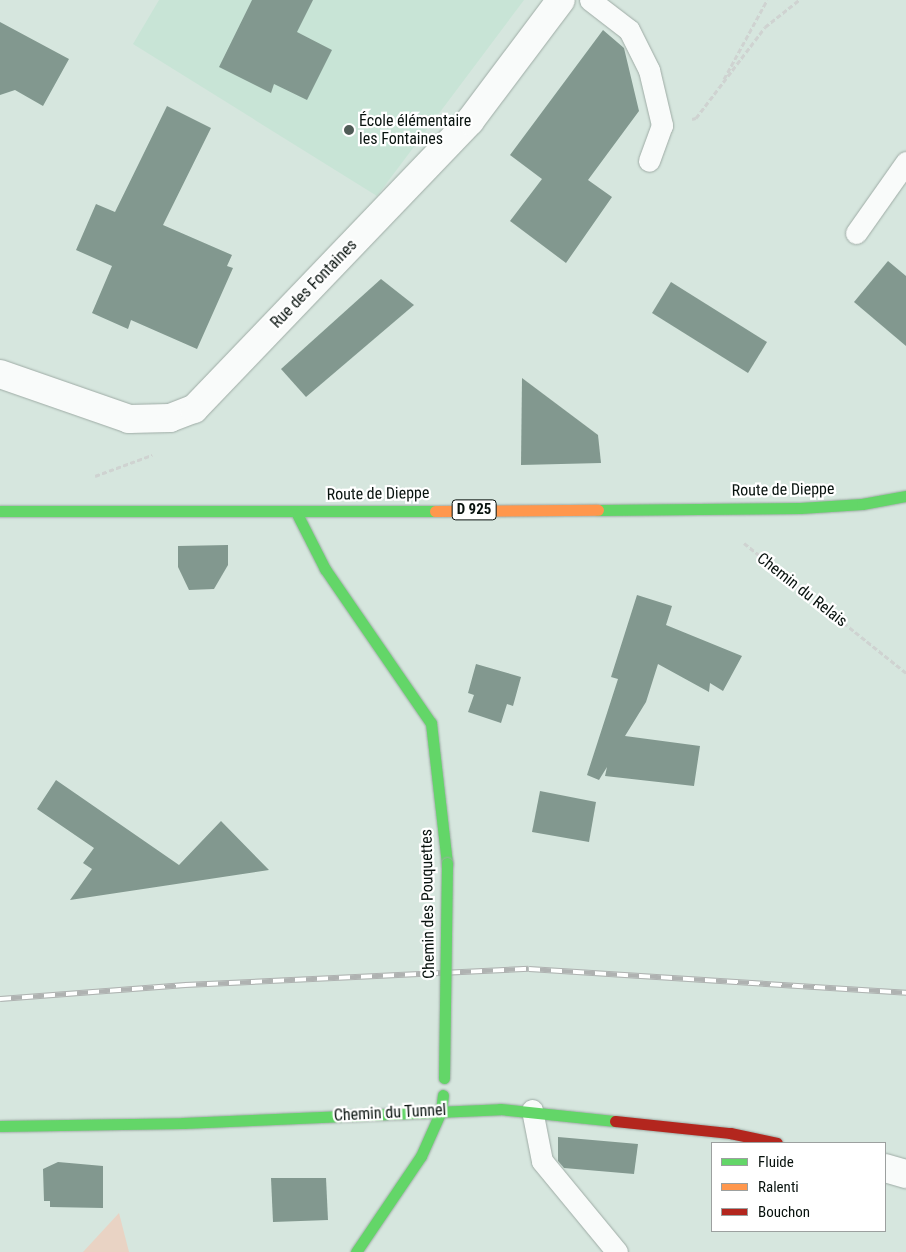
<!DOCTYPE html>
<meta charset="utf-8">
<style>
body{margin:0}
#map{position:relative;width:906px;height:1252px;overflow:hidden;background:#d6e6de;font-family:"Roboto Condensed",sans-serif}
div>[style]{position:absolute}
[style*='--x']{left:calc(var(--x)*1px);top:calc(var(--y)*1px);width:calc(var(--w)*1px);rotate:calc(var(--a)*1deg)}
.built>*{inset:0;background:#c8e4d6}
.green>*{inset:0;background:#e9d3c4}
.building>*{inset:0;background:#82988f}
.path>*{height:3px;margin-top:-1.5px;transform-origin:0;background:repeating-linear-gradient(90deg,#cfd3d1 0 5px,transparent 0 7.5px)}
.roads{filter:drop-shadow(0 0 1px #9eaba5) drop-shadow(0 0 1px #9eaba5)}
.lane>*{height:21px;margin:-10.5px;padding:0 10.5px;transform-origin:10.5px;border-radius:10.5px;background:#f9fbfa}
.street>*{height:28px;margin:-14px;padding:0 14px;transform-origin:14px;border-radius:14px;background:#f9fbfa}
.fast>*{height:11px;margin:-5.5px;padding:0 5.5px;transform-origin:5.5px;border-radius:5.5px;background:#63d668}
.slow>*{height:11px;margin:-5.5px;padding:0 5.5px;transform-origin:5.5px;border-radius:5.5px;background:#ff974d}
.jam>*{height:11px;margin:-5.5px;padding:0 5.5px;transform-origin:5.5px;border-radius:5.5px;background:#b3261e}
.rail>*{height:5.5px;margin-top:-2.75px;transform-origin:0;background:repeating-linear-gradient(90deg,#fff 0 11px,#afb2b1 0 22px);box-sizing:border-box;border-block:1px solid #afb2b1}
.bridges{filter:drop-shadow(0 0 1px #9eaba5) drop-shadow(0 0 1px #9eaba5)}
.fast-bridge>*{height:11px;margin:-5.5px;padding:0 5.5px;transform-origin:5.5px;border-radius:5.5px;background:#63d668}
.dots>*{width:14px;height:14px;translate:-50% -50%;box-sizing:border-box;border:2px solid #fff;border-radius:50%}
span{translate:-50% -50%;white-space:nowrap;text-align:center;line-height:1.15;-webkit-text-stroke:4.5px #fff;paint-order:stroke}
.shield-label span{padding:1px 4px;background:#fff;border:1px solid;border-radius:4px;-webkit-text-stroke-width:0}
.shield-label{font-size:15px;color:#08120e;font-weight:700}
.poi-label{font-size:16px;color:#08120e}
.left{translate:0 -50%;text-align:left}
.street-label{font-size:16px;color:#08120e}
.legend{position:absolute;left:711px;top:1142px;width:175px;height:90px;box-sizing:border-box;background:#fff;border:1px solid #9ca09f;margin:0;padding:6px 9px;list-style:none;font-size:15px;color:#08120e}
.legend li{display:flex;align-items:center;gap:10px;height:25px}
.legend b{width:25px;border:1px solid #9ca09f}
</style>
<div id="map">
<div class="built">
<div style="clip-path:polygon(159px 0,524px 0,377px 196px,133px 44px)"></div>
</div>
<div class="green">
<div style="clip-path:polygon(119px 1213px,129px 1252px,83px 1252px)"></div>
</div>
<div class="building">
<div style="clip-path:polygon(252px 0,313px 0,297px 32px,332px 50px,307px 100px,274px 84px,271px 93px,219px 67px)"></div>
<div style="clip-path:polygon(0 22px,69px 59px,43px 106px,15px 90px,0 95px)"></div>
<div style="clip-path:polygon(603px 30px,624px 48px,639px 111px,588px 180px,612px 197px,566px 263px,510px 221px,542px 179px,510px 155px)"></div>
<div style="clip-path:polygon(167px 106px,211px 128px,163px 225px,232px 255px,227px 266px,233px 268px,197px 349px,131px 320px,128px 329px,92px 313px,112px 266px,76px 250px,96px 204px,115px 212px)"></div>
<div style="clip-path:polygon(888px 261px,906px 276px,906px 346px,854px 302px)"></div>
<div style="clip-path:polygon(381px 279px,414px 305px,306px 397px,281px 369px)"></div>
<div style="clip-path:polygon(671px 282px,767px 342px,748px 373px,652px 313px)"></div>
<div style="clip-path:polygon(522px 378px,598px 435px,601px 463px,521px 465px)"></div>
<div style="clip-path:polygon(228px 545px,228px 565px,214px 589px,189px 590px,178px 567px,178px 546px)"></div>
<div style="clip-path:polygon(637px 595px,672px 606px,666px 625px,742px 656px,723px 691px,710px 683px,709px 692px,658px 664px,646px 702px,625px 736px,700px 746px,694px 786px,605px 776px,607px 767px,599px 780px,587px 775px,618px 679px,611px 677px)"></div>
<div style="clip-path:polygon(476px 664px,521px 677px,513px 706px,507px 704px,501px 723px,468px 712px,474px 695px,468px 693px)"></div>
<div style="clip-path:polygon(56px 780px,179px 865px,221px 821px,269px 870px,70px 900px,92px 869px,83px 863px,94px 848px,37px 809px)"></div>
<div style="clip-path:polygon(540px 791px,596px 802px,589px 842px,532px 832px)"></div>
<div style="clip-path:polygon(558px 1137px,638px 1144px,634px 1174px,564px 1168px,558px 1161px)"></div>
<div style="clip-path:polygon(58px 1162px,103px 1166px,103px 1208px,50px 1207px,50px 1201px,44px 1201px,43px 1169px)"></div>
<div style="clip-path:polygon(271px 1178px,326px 1178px,328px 1220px,273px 1222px)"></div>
</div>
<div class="path">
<div style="--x:724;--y:79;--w:90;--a:-61.4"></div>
<div style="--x:692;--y:119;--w:4;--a:-14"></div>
<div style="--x:696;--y:118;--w:114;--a:-52.8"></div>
<div style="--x:765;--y:27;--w:43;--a:-38.5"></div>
<div style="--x:95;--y:476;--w:61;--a:-20.2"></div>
<div style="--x:744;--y:543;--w:208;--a:38.7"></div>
</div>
<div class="roads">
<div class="lane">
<div style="--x:590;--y:0;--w:49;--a:37.6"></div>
<div style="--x:629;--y:30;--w:45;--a:63.4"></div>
<div style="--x:649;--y:70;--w:57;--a:76.7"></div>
<div style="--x:662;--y:125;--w:38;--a:110"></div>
<div style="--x:856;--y:233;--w:87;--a:-54.8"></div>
<div style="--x:532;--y:1110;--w:52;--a:78.9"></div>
<div style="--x:542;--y:1161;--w:118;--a:50.5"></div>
</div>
<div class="street">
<div style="--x:0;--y:374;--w:137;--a:19.2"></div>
<div style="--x:129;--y:419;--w:41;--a:-1.4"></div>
<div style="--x:170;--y:418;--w:26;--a:-21"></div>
<div style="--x:194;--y:409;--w:399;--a:-46.2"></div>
<div style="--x:470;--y:121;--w:151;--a:-53.1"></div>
<div style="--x:885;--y:1168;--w:22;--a:16"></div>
</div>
<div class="fast">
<div style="--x:598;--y:510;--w:202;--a:-0.6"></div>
<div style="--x:800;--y:508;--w:62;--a:-3.7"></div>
<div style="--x:862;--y:504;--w:45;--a:-10.3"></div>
<div style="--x:0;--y:511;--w:435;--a:0"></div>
<div style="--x:296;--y:512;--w:64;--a:63"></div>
<div style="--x:325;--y:569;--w:187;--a:55.5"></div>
<div style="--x:431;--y:723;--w:141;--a:83.5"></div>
<div style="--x:0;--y:1126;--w:183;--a:-0.9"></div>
<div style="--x:183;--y:1123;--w:317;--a:-2.5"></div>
<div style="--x:500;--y:1109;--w:116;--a:6"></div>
<div style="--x:356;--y:1252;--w:116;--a:-55.9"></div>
<div style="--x:421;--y:1156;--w:49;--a:-66"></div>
<div style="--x:441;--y:1111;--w:16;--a:-83"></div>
</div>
<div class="slow">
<div style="--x:435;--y:511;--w:163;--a:-0.4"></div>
</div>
<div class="jam">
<div style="--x:615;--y:1121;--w:116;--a:6"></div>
<div style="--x:730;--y:1133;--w:48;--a:12"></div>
</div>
</div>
<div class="rail">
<div style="--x:0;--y:999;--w:186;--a:-4.3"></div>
<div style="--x:185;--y:985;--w:344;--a:-2.7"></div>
<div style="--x:529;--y:969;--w:378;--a:3.6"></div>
</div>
<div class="bridges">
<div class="fast-bridge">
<div style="--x:444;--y:1078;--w:215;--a:-89.2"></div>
</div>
</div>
<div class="dots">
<div style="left:349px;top:130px;background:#505c57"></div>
</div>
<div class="shield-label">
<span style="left:474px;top:510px">D 925</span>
</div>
<div class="poi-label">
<span class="left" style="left:359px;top:130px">École élémentaire<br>les Fontaines</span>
</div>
<div class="street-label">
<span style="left:314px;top:284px;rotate:-46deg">Rue des Fontaines</span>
<span style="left:783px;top:490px;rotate:-1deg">Route de Dieppe</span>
<span style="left:378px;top:494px;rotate:-1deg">Route de Dieppe</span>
<span style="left:802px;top:590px;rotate:38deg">Chemin du Relais</span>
<span style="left:428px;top:904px;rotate:-91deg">Chemin des Pouquettes</span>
<span style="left:390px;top:1113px;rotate:-3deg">Chemin du Tunnel</span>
</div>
<ul class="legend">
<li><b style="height:6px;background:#63d668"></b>Fluide</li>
<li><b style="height:6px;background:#ff974d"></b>Ralenti</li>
<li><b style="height:6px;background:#b3261e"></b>Bouchon</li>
</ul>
</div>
